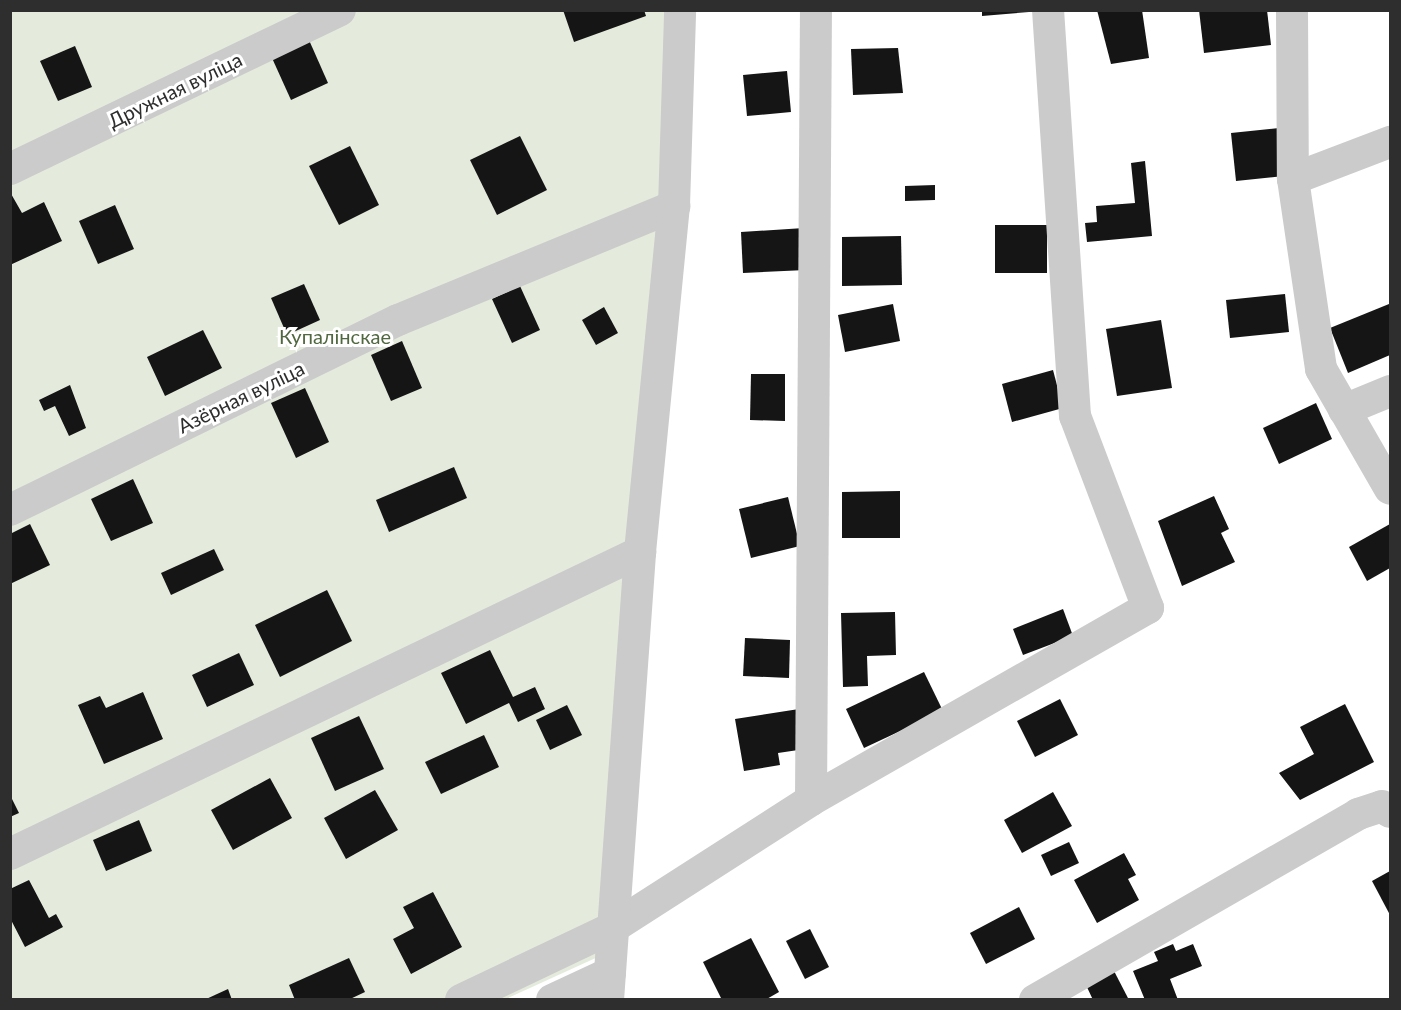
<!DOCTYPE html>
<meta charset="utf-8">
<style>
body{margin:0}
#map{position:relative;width:1401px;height:1010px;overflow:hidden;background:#fff;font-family:Lato,sans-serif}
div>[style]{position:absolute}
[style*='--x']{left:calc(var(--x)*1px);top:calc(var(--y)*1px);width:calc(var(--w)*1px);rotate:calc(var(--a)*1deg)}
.green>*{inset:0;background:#e4ebdd}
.building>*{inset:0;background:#151515}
.street>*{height:32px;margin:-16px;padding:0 16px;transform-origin:16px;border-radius:16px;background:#cbcbcb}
span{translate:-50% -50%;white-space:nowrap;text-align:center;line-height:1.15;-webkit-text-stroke:6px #fff;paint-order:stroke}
.street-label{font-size:20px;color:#2e2e2e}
.park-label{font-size:20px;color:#50673f}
.frame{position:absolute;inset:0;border:12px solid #2e2e2e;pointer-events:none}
</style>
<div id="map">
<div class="green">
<div style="clip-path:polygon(10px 11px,680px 11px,611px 951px,506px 999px,11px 999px)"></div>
</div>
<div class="building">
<div style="clip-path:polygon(563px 10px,644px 10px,646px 16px,574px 42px)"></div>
<div style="clip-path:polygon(982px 10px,1029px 10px,1029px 12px,982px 16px)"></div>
<div style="clip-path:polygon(1097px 10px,1142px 10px,1149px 58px,1111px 64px)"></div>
<div style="clip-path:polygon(1199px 10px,1267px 10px,1271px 45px,1204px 53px)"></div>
<div style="clip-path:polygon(309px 40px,328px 83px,291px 100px,272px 58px)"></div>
<div style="clip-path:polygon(75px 46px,92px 87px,58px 101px,40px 61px)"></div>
<div style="clip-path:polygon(898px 48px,903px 93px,853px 95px,851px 49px)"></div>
<div style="clip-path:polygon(787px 71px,791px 112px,747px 116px,743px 75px)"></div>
<div style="clip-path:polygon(1279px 128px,1284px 176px,1236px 181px,1231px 133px)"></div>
<div style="clip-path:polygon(520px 136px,547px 190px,497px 215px,470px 160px)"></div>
<div style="clip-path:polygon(350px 146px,379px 205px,339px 225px,309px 166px)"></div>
<div style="clip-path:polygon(1145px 161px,1152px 236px,1087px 242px,1085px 223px,1097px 222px,1096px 206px,1135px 203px,1131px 163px)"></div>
<div style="clip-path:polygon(935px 185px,935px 200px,905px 201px,905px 186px)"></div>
<div style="clip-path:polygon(10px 192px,22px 213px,44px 202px,62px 241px,10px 265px)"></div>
<div style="clip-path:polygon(115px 205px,134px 249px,98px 264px,79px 221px)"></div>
<div style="clip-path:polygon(995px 225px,1047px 225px,1047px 273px,995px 273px)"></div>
<div style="clip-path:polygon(804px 228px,806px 270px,743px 273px,741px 232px)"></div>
<div style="clip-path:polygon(901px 236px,902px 285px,842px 286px,842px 237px)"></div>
<div style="clip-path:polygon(304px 284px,320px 320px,287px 335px,271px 298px)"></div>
<div style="clip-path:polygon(520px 286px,540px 330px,512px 343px,492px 299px)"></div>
<div style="clip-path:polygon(1285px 294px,1289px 332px,1230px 338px,1226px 300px)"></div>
<div style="clip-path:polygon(893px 304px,900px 341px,845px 352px,838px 315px)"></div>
<div style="clip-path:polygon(1389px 304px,1390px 355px,1348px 373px,1330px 328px)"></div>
<div style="clip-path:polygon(604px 307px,618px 333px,596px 345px,582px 320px)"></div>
<div style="clip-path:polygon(1161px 320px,1172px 388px,1117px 396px,1106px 329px)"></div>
<div style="clip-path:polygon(203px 330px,222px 368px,165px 396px,147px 357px)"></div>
<div style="clip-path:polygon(402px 341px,422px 388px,391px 401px,371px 355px)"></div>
<div style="clip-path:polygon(1053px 370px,1063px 408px,1012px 422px,1002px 384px)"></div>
<div style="clip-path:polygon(751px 374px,785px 374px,785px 421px,750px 420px)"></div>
<div style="clip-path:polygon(70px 385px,86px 428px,69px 436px,55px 406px,44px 411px,39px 400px)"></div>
<div style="clip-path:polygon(305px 388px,329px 442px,296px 458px,271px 403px)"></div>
<div style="clip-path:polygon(1316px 403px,1332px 439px,1279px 464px,1263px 428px)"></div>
<div style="clip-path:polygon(454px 467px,467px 498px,389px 532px,376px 500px)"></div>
<div style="clip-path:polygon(133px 479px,153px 523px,111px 541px,91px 499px)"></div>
<div style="clip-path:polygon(900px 491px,900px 538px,842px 538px,842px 492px)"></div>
<div style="clip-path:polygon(1214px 496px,1229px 529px,1221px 533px,1235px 562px,1182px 586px,1158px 521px)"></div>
<div style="clip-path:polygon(788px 497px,800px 546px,751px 558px,739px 509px)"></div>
<div style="clip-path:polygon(30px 524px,50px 565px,10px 584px,10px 534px)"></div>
<div style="clip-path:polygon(1390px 524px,1390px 568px,1367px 581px,1349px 547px)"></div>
<div style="clip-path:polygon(214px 549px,224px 570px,171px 595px,161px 573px)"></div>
<div style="clip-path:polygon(327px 590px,352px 641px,280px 677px,255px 625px)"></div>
<div style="clip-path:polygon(1063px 609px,1073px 636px,1023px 655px,1013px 629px)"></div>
<div style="clip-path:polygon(895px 612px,896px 655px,867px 656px,868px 686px,843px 687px,841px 613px)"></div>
<div style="clip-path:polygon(745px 638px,790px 640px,789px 678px,743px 676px)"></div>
<div style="clip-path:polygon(490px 650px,513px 697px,535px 687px,545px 709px,518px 722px,509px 703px,466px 724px,441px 673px)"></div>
<div style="clip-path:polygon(239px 653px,254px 685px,207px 707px,192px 675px)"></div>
<div style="clip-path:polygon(924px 672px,943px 711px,864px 748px,846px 709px)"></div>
<div style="clip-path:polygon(143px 692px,163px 739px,104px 764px,78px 705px,100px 696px,106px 708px)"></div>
<div style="clip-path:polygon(1060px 699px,1078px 735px,1035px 757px,1017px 721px)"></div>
<div style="clip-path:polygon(1345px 704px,1374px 762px,1300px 800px,1279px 773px,1314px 754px,1300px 727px)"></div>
<div style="clip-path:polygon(567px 705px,582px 735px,550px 750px,536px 720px)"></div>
<div style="clip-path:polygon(799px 709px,805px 749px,778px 753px,780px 765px,744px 771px,735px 719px)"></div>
<div style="clip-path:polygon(359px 716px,384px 769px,335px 791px,311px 738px)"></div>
<div style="clip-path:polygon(484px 735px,499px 767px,441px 794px,425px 762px)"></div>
<div style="clip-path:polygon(270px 778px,292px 818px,233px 850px,211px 810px)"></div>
<div style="clip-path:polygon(375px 790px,398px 830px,346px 859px,324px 818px)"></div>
<div style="clip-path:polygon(1053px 792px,1072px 826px,1022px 853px,1004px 820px)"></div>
<div style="clip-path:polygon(10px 795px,19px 813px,10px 817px)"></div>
<div style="clip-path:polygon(139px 820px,152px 851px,106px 871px,93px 840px)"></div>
<div style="clip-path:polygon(1069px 842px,1079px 863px,1051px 876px,1041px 855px)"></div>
<div style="clip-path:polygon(1124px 853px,1136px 875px,1128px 879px,1139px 900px,1097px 923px,1074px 880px)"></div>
<div style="clip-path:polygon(1390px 871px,1390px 915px,1372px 881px)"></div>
<div style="clip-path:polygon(29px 880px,49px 918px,56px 914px,63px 927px,25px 947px,10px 918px,10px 889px)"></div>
<div style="clip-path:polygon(433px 892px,462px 947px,411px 974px,393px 939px,414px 928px,403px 907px)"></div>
<div style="clip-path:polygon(1019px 907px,1035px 939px,986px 964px,970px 933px)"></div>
<div style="clip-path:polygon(810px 929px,829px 967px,805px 979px,786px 941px)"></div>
<div style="clip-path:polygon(751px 938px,779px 992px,765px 1000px,722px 1000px,703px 962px)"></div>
<div style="clip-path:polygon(1173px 944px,1176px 951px,1193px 944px,1202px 966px,1170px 979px,1178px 1000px,1145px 1000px,1133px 971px,1158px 961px,1154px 952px)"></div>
<div style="clip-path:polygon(349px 958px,365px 992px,348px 1000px,295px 1000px,289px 985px)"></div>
<div style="clip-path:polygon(1114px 971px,1129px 1000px,1093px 1000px,1086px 985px)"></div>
<div style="clip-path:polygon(228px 989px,232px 1000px,204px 1000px)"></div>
</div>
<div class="street">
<div style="--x:1292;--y:10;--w:169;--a:89.7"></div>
<div style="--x:1293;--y:179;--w:192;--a:81.6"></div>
<div style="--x:1321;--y:369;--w:138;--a:60.1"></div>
<div style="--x:10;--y:169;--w:366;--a:-25.7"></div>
<div style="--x:1293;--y:179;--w:104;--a:-20.9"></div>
<div style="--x:1344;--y:410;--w:50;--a:-22.4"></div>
<div style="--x:10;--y:510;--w:432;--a:-26.1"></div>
<div style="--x:398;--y:320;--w:299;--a:-22.4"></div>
<div style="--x:811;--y:800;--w:790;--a:-89.64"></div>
<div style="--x:10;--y:854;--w:699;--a:-25.61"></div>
<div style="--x:461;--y:1000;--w:167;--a:-25.5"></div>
<div style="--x:612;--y:928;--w:237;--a:-32.7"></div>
<div style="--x:811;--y:800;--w:388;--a:-29.7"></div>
<div style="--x:1148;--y:608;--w:205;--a:-110.8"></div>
<div style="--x:1075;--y:416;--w:407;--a:-93.8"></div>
<div style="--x:552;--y:1000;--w:64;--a:-25"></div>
<div style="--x:608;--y:1000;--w:449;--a:-85.9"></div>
<div style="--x:640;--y:552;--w:348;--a:-84.4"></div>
<div style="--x:674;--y:206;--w:196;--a:-88.2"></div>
<div style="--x:1035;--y:1000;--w:373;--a:-29.9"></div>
<div style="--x:1358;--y:814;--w:25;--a:-18"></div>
<div style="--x:1382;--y:806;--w:10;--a:37"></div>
</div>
<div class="street-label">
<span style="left:175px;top:90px;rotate:-26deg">Дружная вуліца</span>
<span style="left:241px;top:397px;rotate:-26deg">Азёрная вуліца</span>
</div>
<div class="park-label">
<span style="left:335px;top:336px">Купалінскае</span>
</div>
<div class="frame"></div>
</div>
